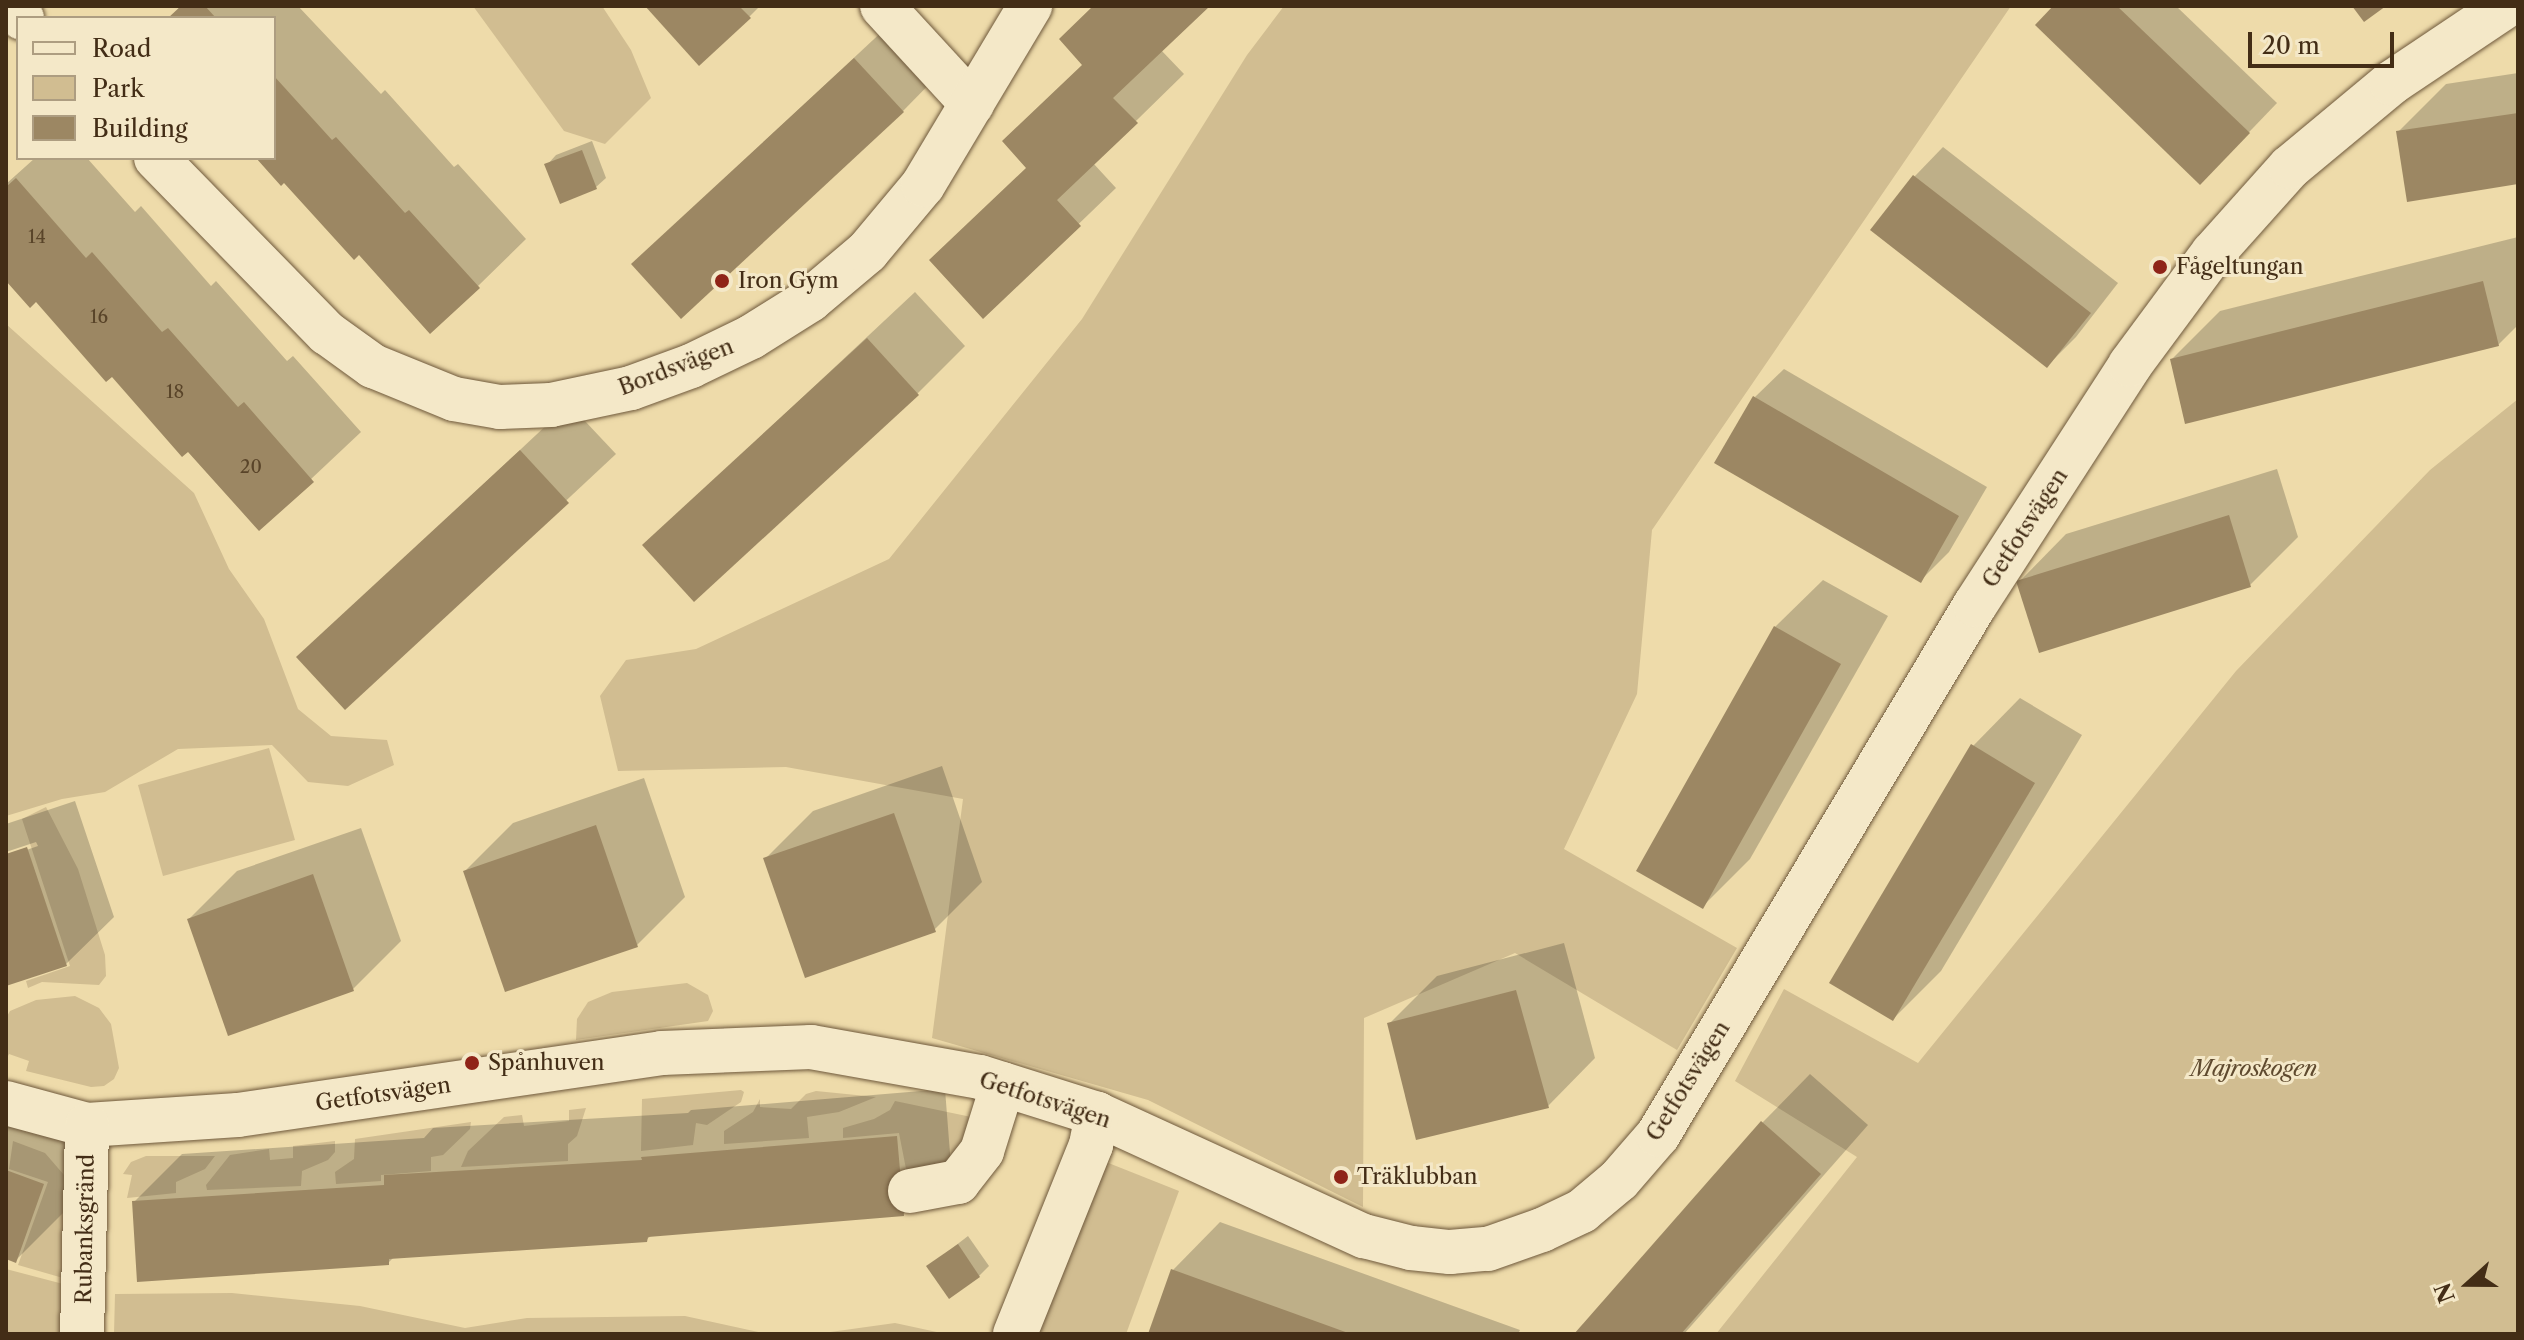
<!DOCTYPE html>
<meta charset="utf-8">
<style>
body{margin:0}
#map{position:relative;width:2524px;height:1340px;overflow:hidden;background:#eedbaa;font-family:"Libre Caslon Text",serif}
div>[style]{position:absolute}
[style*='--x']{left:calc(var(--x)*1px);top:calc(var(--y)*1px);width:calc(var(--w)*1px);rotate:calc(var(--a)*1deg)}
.green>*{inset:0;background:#d1bd91}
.shadow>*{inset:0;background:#0003}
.building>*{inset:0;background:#9c8763}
.roads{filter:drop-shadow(0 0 2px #6e583b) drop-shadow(0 0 2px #6e583b)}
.minor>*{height:44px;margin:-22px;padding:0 22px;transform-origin:22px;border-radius:22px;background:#f4e8c8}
.dots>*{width:22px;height:22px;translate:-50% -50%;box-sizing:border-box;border:4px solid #f4e8c8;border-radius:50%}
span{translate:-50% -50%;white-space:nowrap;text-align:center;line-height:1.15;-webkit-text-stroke:6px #f4e8c8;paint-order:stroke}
.number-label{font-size:18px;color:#594429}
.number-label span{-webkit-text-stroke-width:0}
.poi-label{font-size:22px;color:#432d16}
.left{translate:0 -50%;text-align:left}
.street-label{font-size:22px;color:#432d16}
.park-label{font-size:22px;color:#5f4a2f;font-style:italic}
.frame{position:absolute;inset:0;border:8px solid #432d16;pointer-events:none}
.legend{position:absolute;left:16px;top:16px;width:260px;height:144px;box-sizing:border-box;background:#f4e8c8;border:2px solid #ad9d81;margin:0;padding:10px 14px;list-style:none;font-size:24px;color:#432d16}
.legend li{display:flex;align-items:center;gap:16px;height:40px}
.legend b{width:40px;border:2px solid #ad9d81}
.north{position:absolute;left:2428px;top:1244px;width:80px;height:80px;-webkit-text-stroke:6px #f4e8c8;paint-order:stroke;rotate:249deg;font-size:22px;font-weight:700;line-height:32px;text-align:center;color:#432d16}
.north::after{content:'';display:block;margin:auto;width:28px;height:36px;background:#432d16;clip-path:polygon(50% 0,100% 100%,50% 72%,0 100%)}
.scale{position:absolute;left:2248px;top:32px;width:146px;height:36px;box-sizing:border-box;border:4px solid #432d16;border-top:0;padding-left:10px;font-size:24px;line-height:28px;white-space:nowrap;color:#432d16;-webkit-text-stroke:6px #f4e8c8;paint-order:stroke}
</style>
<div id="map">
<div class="green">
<div style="clip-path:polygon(473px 6px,602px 6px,631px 50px,651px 98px,605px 144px,564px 131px)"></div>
<div style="clip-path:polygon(1284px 6px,2011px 6px,1652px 530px,1637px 694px,1564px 849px,1737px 948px,1677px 1050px,1515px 953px,1364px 1018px,1363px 1207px,1148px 1100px,932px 1038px,963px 799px,786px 767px,618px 771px,600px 696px,626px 660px,696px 649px,889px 559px,1082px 319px,1247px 55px)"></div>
<div style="clip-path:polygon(6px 324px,194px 493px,229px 569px,264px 619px,298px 709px,331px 736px,387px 740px,394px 765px,348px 786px,308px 782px,272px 745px,178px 749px,105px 792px,62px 799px,6px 816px)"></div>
<div style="clip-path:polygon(2518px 399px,2518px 1334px,1716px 1334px,1857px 1157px,1735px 1081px,1784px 989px,1918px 1063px,2236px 671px,2430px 470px)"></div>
<div style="clip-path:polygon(269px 748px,295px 840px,163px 876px,138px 785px)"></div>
<div style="clip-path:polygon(46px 807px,78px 869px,105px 955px,106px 976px,99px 985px,42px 982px,28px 988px,26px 981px,70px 966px,22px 819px)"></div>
<div style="clip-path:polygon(687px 983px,708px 995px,713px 1011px,708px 1021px,576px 1040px,577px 1019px,588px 1002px,612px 992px)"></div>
<div style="clip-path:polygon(75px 996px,99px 1008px,111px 1024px,119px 1068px,114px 1079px,104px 1086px,91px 1087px,26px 1071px,29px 1061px,9px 1054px,6px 1060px,6px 1018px,10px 1011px,36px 1000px)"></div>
<div style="clip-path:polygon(741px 1090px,744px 1092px,741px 1102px,707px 1125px,696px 1123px,693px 1145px,641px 1151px,642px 1099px)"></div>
<div style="clip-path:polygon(816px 1091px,876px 1097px,839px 1112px,807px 1117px,809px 1138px,724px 1144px,724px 1131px,753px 1112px,760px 1099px,760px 1107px,791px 1109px,806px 1094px)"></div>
<div style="clip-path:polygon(895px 1101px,976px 1118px,946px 1171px,907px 1174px,899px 1133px,843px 1138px,843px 1128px,874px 1119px,890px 1110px)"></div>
<div style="clip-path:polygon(586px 1108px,577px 1136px,568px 1144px,568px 1161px,461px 1167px,468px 1151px,504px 1117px,522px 1115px,524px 1126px,569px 1121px,569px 1110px)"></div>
<div style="clip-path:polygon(471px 1122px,470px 1129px,443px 1155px,431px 1157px,431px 1171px,381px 1175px,381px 1181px,336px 1184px,335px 1172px,354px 1159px,355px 1139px)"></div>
<div style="clip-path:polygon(13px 1141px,45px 1153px,64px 1175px,63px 1278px,18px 1265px,48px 1182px,9px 1169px)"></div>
<div style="clip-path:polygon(335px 1141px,335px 1152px,328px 1160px,302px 1171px,301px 1186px,207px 1190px,206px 1185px,230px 1155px,269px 1149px,270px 1160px,293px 1158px,293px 1146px)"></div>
<div style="clip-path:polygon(146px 1156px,215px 1156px,205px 1169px,176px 1182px,176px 1193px,127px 1198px,132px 1175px,123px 1174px,131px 1162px)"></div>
<div style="clip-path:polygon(1106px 1162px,1179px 1191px,1126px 1334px,1035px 1334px)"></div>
<div style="clip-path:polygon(6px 1269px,67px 1285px,65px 1334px,6px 1334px)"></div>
<div style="clip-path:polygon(232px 1293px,360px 1306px,465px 1328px,527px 1318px,685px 1316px,768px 1334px,114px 1334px,115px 1294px)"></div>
<div style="clip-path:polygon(895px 1323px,946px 1334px,816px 1334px)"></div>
</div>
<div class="shadow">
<div style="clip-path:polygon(181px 6px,298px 6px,381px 94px,385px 90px,454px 167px,458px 164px,526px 239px,478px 286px,359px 253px,261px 158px,274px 158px,274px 18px,169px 18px)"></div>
<div style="clip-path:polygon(647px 6px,760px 6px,749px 17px)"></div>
<div style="clip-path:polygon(1095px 6px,1207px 6px,1161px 50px,1184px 74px,1093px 163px,1116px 188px,983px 316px,1028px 166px,1084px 64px)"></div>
<div style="clip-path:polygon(2056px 6px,2176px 6px,2277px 103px,2229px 153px)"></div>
<div style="clip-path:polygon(903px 12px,950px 63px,903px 111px,633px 264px)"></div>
<div style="clip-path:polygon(2518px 73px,2518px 182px,2398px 132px,2446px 84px)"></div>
<div style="clip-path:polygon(592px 141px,606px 178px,596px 187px,547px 165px,556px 155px)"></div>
<div style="clip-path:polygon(1943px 147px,2118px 283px,2076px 337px,2047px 366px,1873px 230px,1915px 176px)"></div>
<div style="clip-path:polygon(35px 158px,87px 158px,135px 212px,141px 206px,211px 286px,216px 281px,287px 361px,293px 356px,361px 432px,259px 528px,188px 449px,36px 300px,6px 278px,6px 184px)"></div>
<div style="clip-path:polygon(2518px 237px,2518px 325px,2498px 345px,2172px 359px,2220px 311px)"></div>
<div style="clip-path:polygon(915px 292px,965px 346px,917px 394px,645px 545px)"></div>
<div style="clip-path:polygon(1784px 369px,1987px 487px,1949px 552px,1920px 581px,1755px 397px)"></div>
<div style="clip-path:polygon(569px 404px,616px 454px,345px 707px,299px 657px)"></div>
<div style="clip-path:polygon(2277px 469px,2298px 537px,2250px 585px,2019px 582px,2066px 534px)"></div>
<div style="clip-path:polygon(1823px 580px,1888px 616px,1750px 859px,1702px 907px,1775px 627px)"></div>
<div style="clip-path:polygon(2020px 698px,2082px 735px,1941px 971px,1893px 1019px,1973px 746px)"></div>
<div style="clip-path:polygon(942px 766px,982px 882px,934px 930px,765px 859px,813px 811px)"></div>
<div style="clip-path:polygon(644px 778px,685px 897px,637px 945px,465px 871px,513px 823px)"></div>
<div style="clip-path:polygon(75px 801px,114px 917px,66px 964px,6px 984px,6px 857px,38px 846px,36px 842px,6px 852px,6px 824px)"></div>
<div style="clip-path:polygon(361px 828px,401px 941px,353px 989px,189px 919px,237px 871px)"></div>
<div style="clip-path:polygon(1564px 943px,1595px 1058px,1548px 1106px,1389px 1024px,1437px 976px)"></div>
<div style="clip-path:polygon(1810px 1074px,1868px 1125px,1684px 1334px,1577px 1334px,1763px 1122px)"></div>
<div style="clip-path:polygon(945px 1089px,951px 1166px,903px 1214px,652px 1235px,646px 1240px,395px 1256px,388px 1263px,134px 1202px,182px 1154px,424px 1138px,433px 1128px,688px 1113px,691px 1110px)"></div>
<div style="clip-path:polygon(6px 1106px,90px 1136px,63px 1213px,15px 1261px,6px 1257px)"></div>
<div style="clip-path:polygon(1220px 1222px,1520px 1330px,1518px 1334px,1150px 1334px,1173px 1270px)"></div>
<div style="clip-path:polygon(968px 1236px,989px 1266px,979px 1276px,929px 1266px)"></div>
</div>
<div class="building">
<div style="clip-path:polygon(181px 6px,205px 6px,216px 18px,168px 18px)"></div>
<div style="clip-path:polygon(645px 6px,739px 6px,751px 18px,699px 66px)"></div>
<div style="clip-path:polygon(1093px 6px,1210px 6px,1113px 98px,1138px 123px,1057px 200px,1081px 226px,983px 319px,929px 260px,1026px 168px,1002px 141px,1082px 65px,1059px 39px)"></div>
<div style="clip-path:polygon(2053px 6px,2117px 6px,2250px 133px,2200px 185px,2035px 25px)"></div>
<div style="clip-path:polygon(2352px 6px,2386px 6px,2364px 22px)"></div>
<div style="clip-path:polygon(854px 58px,904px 112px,681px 319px,631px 264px)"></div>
<div style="clip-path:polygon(274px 76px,332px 140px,336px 137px,405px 213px,409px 210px,480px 288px,430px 334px,359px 255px,354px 260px,284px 183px,281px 186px,256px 158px,274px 158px)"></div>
<div style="clip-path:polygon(2518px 113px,2518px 184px,2407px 202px,2396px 131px)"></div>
<div style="clip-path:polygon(582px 150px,597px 189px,560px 204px,544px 164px)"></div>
<div style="clip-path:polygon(1913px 175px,2091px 313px,2047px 368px,1870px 230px)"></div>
<div style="clip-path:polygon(16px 178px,86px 258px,92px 252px,162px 332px,168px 328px,238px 407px,244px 402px,314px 482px,259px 531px,188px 452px,182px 457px,112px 377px,106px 382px,36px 302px,30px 308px,6px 281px,6px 187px)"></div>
<div style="clip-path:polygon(2483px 281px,2499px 346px,2185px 424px,2170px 359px)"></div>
<div style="clip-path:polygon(867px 338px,919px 395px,694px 602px,642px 545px)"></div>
<div style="clip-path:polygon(1753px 396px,1959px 516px,1921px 583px,1714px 463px)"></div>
<div style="clip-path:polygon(520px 450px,569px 503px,345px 710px,296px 657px)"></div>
<div style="clip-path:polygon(2229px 515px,2251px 587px,2039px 653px,2016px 581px)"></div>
<div style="clip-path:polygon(1774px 626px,1841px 664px,1703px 909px,1636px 871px)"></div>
<div style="clip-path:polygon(1971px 744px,2035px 783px,1893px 1021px,1829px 983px)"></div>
<div style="clip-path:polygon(894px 813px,936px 932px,805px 978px,763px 858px)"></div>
<div style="clip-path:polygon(596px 825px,638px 947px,505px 992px,463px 871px)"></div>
<div style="clip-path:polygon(27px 847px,67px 966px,6px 986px,6px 854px)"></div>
<div style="clip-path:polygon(313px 874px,354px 991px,228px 1036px,187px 919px)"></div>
<div style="clip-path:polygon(1516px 990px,1549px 1108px,1416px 1140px,1387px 1023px)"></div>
<div style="clip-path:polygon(1761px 1121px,1821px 1174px,1681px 1334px,1574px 1334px)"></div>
<div style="clip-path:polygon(897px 1136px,904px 1216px,648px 1237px,647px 1242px,389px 1259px,389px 1265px,137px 1282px,132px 1201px,384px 1185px,384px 1175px,642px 1160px,641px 1157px)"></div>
<div style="clip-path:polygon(6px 1170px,44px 1184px,16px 1263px,6px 1259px)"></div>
<div style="clip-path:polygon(958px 1244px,980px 1277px,949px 1299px,926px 1266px)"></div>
<div style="clip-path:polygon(1171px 1269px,1351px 1334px,1148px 1334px)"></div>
</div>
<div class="roads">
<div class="minor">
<div style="--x:10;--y:6;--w:17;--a:45"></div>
<div style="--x:882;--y:6;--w:133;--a:47.4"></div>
<div style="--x:156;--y:158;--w:245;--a:45.7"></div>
<div style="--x:327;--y:333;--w:57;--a:35.7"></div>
<div style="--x:373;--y:366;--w:87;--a:22.2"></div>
<div style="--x:454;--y:399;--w:47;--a:9.9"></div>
<div style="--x:500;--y:407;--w:51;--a:-2.2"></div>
<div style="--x:551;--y:405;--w:82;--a:-12"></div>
<div style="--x:631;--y:388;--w:64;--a:-20.1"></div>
<div style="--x:691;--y:366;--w:67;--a:-25.8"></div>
<div style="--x:751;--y:337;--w:70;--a:-32.1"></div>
<div style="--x:810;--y:300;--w:75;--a:-40.1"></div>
<div style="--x:867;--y:252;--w:87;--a:-50.1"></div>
<div style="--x:923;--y:185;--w:209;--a:-59.1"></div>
<div style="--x:6;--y:1103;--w:84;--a:15.2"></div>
<div style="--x:87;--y:1125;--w:151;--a:-3.8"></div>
<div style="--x:238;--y:1115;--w:429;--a:-8.3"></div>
<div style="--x:662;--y:1053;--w:149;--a:-2.3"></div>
<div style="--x:811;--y:1047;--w:172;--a:10.1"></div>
<div style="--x:980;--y:1077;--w:123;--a:17.5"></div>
<div style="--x:1097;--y:1114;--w:294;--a:24.6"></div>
<div style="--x:1364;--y:1236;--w:49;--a:14.3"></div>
<div style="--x:1411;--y:1248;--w:39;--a:6"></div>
<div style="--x:1450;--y:1252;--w:38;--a:-5"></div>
<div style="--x:1488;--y:1249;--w:57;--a:-19.4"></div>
<div style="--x:1542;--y:1230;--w:44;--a:-25.4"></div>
<div style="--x:1582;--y:1211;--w:48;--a:-40"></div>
<div style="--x:1619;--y:1180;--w:60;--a:-49.1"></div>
<div style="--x:1658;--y:1135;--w:618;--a:-59.12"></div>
<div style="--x:1975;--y:605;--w:286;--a:-57.1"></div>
<div style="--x:2130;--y:365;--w:139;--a:-53.5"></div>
<div style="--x:2213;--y:253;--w:115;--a:-48.2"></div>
<div style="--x:2290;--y:167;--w:131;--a:-39.7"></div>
<div style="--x:2391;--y:83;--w:138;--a:-33.8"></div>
<div style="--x:910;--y:1191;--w:49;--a:-10.6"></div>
<div style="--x:958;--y:1182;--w:39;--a:-52"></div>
<div style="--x:982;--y:1151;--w:70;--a:-72.6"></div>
<div style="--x:82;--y:1334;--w:209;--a:-88.6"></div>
<div style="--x:1015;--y:1334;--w:204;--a:-68.1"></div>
<div style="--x:1091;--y:1145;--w:32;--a:-79"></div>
</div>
</div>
<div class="dots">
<div style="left:2160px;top:267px;background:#8f2418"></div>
<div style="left:722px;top:281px;background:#8f2418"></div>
<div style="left:472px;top:1063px;background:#8f2418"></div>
<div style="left:1341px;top:1177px;background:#8f2418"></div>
</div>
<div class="number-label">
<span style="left:37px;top:237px">14</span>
<span style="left:99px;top:317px">16</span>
<span style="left:175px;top:392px">18</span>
<span style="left:251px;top:467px">20</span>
</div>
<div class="poi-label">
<span class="left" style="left:2176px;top:267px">Fågeltungan</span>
<span class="left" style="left:738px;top:281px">Iron Gym</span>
<span class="left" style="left:488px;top:1063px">Spånhuven</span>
<span class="left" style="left:1357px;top:1177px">Träklubban</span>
</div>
<div class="street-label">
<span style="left:676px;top:367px;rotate:-21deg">Bordsvägen</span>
<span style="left:2025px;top:528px;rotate:-57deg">Getfotsvägen</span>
<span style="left:1688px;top:1081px;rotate:-58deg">Getfotsvägen</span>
<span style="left:383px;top:1094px;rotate:-8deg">Getfotsvägen</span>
<span style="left:1045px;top:1100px;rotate:18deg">Getfotsvägen</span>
<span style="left:85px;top:1229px;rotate:-89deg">Rubanksgränd</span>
</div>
<div class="park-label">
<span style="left:2254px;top:1069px">Majroskogen</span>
</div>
<div class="frame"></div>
<ul class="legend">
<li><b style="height:10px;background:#f4e8c8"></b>Road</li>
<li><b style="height:22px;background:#d1bd91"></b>Park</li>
<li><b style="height:22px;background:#9c8763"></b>Building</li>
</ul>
<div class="north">N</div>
<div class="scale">20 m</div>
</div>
